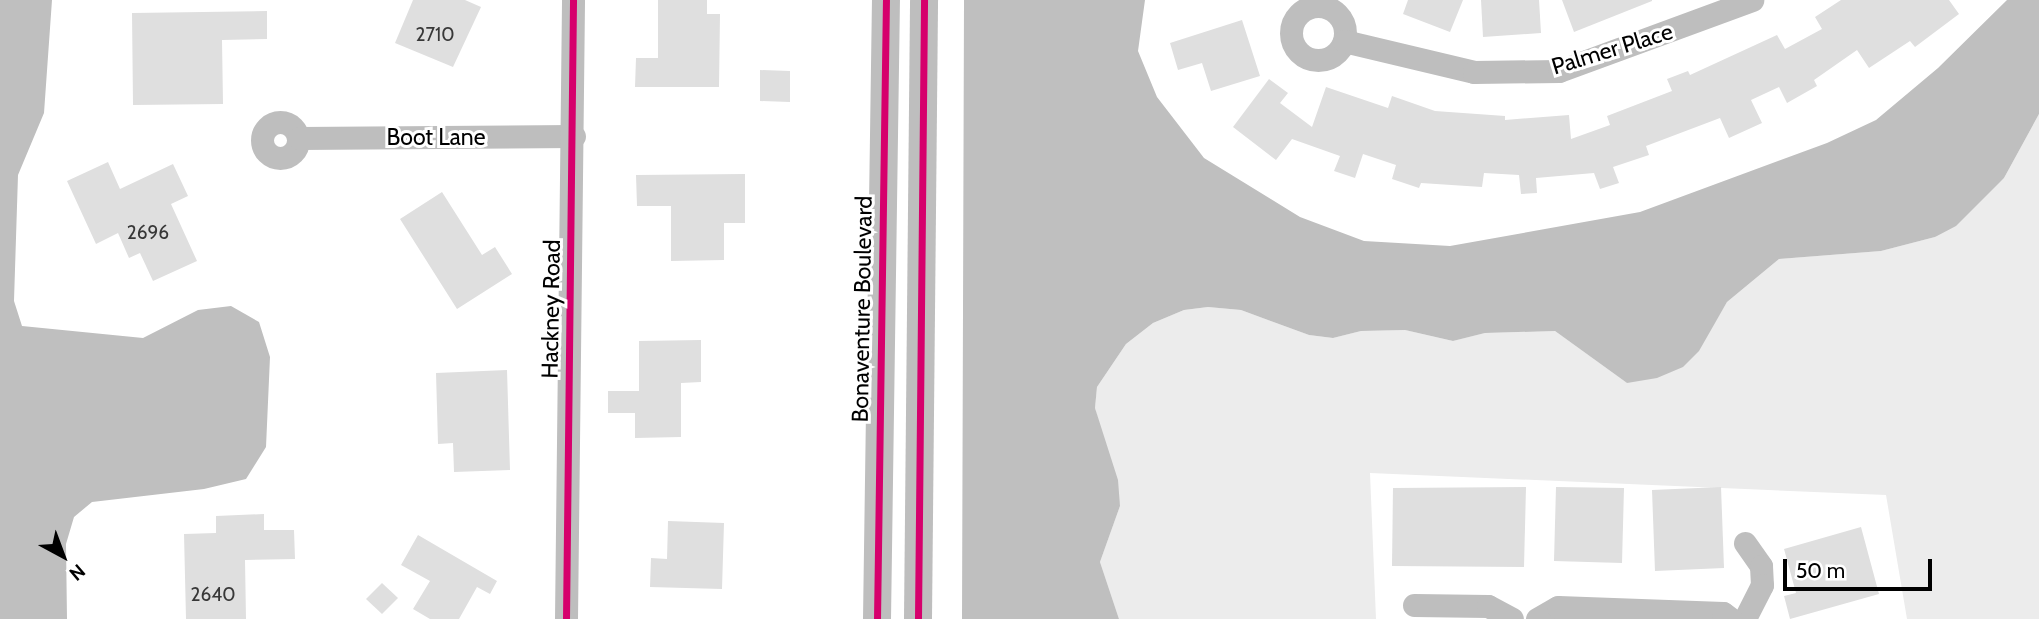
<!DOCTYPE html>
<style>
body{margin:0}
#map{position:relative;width:2039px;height:619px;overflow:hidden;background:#fff;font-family:Cabin,sans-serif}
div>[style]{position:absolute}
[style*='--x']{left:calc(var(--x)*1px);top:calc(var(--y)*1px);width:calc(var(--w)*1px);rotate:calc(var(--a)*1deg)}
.green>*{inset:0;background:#ececec}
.water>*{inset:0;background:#bfbfbf}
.building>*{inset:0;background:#dfdfdf}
.minor>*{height:23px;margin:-11.5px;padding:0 11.5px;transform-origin:11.5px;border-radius:11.5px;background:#bebebe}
.minor>.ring{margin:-11.5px;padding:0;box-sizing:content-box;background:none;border:23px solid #bebebe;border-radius:50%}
.major>*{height:28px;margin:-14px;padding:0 14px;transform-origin:14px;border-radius:14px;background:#bebebe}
.cycleway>*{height:7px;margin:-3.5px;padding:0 3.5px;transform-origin:3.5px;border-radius:3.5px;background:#d6006c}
span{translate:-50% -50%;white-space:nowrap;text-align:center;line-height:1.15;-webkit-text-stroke:6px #fff;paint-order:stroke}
.number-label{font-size:19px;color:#383838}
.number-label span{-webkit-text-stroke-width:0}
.street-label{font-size:23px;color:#000}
.north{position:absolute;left:28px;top:521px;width:70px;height:70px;-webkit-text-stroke:5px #fff;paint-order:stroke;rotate:139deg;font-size:19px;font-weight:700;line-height:28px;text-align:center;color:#000}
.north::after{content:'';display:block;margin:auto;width:24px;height:32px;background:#000;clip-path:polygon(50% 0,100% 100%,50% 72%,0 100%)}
.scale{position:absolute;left:1783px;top:559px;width:149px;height:32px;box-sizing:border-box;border:4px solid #000;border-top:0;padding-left:9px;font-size:21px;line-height:24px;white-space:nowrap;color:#000;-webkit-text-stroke:5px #fff;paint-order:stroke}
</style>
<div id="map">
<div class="green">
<div style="clip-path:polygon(2039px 114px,2039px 619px,1907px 619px,1886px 495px,1370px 473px,1376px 619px,1119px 619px,1100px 562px,1120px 506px,1095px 408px,1097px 387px,1126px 344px,1153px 323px,1184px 310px,1208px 307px,1241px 310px,1309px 335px,1333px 338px,1361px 331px,1405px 330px,1453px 341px,1485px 333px,1555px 331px,1627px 383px,1715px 322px,1727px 302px,1779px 259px,1881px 251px,1935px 237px,2004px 178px)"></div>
</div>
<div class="water">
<div style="clip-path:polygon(0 0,52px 0,44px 113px,18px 175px,14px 301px,22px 326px,143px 338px,198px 310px,231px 306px,259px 322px,270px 357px,266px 447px,246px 479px,204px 489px,92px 502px,74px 517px,66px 544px,67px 619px,0 619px)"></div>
<div style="clip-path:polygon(964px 0,1145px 0,1138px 51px,1157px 97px,1204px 158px,1300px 217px,1364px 241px,1450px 246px,1640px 212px,1827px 143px,1876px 120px,1938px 68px,2007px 0,2039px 0,2039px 114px,2004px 178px,1956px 226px,1935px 237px,1881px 251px,1779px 259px,1727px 302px,1699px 351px,1683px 367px,1657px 378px,1627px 383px,1555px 331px,1485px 333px,1453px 341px,1405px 330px,1361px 331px,1333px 338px,1309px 335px,1241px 310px,1208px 307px,1184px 310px,1153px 323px,1126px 344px,1097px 387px,1095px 408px,1118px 480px,1120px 506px,1100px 562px,1119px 619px,962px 619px)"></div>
</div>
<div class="building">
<div style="clip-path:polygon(413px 0,465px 0,481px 7px,453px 67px,395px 43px)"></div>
<div style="clip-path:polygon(658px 0,707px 0,707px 14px,720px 14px,719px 87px,635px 87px,636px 58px,658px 58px)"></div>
<div style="clip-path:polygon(1408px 0,1463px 0,1450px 32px,1403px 14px)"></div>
<div style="clip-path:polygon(1481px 0,1539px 0,1541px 33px,1483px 37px)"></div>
<div style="clip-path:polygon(1562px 0,1652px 0,1652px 1px,1574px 32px)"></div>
<div style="clip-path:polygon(1841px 0,1949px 0,1959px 14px,1915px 47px,1910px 41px,1869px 68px,1857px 50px,1814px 80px,1817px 86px,1787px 103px,1779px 87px,1751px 100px,1762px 123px,1729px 138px,1720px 118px,1646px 146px,1649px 155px,1613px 167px,1619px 183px,1600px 189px,1594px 173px,1536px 178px,1537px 193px,1521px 194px,1519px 175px,1484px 173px,1482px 187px,1421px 183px,1419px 188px,1392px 179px,1396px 165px,1363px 154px,1355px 178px,1334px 171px,1340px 156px,1292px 139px,1276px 160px,1233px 127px,1269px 79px,1288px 93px,1280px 103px,1312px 127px,1326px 87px,1388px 108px,1392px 96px,1435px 111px,1505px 116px,1505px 120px,1569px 115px,1571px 139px,1610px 125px,1607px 116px,1672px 91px,1667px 79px,1688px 71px,1690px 75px,1777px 35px,1785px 49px,1822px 29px,1815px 17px)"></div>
<div style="clip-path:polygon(267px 11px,267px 39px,222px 40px,223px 104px,133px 105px,132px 13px)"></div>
<div style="clip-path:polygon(1242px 20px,1260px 76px,1211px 91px,1202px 63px,1178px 70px,1170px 43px)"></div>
<div style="clip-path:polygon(760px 70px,790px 71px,790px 102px,760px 101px)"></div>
<div style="clip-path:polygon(108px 162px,120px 189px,173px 164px,188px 196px,171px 204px,197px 261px,153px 281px,140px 253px,129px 258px,118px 233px,96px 244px,67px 181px)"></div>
<div style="clip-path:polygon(745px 174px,745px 223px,724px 223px,724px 260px,671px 261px,671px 206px,637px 206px,636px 175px)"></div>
<div style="clip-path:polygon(442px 192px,482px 255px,495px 247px,512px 274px,457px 309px,400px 219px)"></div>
<div style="clip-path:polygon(701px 340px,701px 382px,681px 383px,681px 437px,635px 438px,635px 413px,608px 413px,608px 391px,639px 391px,639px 341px)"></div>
<div style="clip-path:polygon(507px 370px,510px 470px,454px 472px,453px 443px,438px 444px,436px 373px)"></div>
<div style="clip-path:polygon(1526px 487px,1524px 567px,1392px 566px,1393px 488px)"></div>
<div style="clip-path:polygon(1556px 487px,1624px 488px,1622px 563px,1554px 561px)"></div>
<div style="clip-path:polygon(1721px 487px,1724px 568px,1655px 571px,1652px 490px)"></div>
<div style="clip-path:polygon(264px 514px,264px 530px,294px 530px,295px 559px,245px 560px,246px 619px,186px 619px,184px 534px,216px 533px,216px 516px)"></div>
<div style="clip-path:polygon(668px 521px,724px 523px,722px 589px,650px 587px,651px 558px,667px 559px)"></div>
<div style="clip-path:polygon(1861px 527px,1879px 594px,1790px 619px,1784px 596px,1796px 593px,1784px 549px)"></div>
<div style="clip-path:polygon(418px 535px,497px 581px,490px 594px,477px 587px,459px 619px,430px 619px,413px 609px,430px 581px,401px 565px)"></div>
<div style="clip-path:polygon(382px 583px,398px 598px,382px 614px,366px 599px)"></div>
</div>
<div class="minor">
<div class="ring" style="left:1291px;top:6px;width:31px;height:31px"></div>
<div style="--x:1344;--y:41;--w:134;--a:13.4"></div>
<div style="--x:1474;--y:72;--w:85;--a:-0.7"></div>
<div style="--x:1559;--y:71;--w:206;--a:-20.2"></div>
<div class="ring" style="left:262px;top:122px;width:13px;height:13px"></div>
<div style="--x:299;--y:138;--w:275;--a:-0.4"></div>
<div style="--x:1745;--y:543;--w:28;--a:55"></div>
<div style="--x:1761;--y:566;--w:19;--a:87"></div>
<div style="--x:1762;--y:585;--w:38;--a:117"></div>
<div style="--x:1414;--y:605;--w:74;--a:0.8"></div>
<div style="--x:1488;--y:606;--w:27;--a:28"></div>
<div style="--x:566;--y:619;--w:619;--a:-89.35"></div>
<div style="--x:1537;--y:619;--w:24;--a:-30"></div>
<div style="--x:1558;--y:607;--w:165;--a:2.1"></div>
<div style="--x:1723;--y:613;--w:10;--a:37"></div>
</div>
<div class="major">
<div style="--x:877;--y:619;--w:619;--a:-89.17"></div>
<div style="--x:918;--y:619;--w:619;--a:-89.44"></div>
</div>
<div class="cycleway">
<div style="--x:566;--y:619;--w:619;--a:-89.35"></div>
<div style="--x:877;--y:619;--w:619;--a:-89.17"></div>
<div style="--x:918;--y:619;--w:619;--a:-89.44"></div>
</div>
<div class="number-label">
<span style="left:435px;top:35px">2710</span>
<span style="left:148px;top:233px">2696</span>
<span style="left:213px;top:595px">2640</span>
</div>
<div class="street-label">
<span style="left:1612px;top:49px;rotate:-17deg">Palmer Place</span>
<span style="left:436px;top:137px">Boot Lane</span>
<span style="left:551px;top:309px;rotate:-89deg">Hackney Road</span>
<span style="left:862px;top:309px;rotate:-89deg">Bonaventure Boulevard</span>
</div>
<div class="north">N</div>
<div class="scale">50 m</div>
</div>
